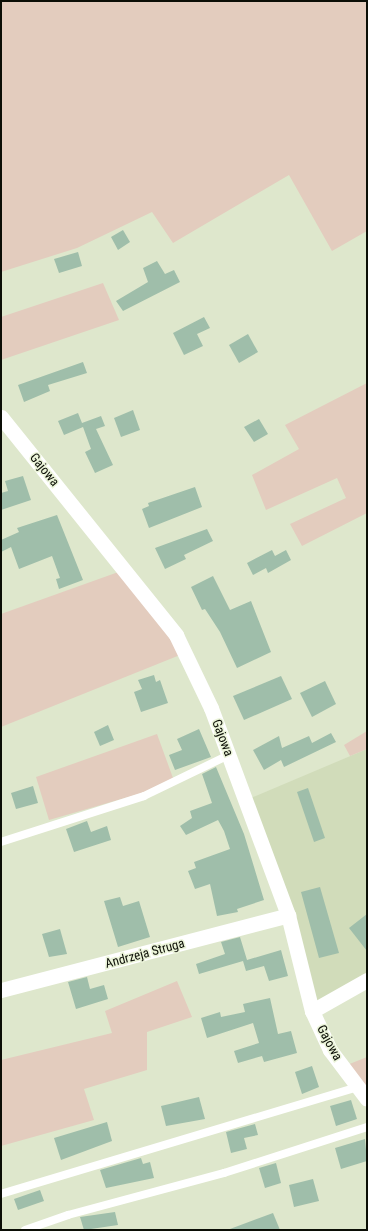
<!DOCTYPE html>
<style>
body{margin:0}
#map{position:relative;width:368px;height:1231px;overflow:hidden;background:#dee7cc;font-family:"Roboto Condensed",sans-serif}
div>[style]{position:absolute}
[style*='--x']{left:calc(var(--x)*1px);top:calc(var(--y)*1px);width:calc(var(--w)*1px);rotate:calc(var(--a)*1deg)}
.built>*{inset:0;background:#d1dcba}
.green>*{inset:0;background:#e3ccbe}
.building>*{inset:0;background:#9fbeaa}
.service>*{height:8px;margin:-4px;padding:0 4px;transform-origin:4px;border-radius:4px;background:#fff}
.minor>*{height:15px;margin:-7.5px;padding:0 7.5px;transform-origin:7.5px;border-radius:7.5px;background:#fff}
span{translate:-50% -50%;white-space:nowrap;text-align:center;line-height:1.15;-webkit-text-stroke:3px #ebf4d9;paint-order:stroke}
.street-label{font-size:13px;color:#0b0e06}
.frame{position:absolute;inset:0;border:2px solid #0b0e06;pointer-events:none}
</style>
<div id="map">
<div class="built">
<div style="clip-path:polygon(367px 749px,367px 985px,312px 1011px,246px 800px)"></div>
</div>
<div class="green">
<div style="clip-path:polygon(1px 1px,367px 1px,367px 231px,332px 251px,289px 175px,173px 243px,152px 212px,77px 248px,1px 272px)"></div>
<div style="clip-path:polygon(103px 283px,119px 320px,1px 360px,1px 317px)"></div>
<div style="clip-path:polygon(367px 383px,367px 513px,302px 546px,290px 524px,346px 498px,337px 478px,266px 510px,252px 475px,299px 449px,285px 425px)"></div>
<div style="clip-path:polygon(124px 570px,185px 653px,1px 727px,1px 614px)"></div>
<div style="clip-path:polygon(367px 731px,367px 749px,350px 756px,344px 745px)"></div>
<div style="clip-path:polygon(157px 734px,173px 778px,142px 793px,49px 820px,36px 777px)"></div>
<div style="clip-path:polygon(177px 981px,192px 1017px,147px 1032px,147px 1070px,84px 1089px,94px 1120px,1px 1146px,1px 1060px,112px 1033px,105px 1011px)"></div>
<div style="clip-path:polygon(367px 1057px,367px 1098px,342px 1067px)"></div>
</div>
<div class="building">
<div style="clip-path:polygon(123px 230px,130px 242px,118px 250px,111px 237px)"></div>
<div style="clip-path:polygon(78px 252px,82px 266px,59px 273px,54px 259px)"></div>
<div style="clip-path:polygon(157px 261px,165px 274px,174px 270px,180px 282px,123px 311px,116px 301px,148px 282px,143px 268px)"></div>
<div style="clip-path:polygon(204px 317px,210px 328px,197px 334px,203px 346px,184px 355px,173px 333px)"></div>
<div style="clip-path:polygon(248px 334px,258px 352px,239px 363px,229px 345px)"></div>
<div style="clip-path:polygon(83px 362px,87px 373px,48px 385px,50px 391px,24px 402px,18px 385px)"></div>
<div style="clip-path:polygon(133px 410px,140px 430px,121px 437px,114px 418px)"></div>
<div style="clip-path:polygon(78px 413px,82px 423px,101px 416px,105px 426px,96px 429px,113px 465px,95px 473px,85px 452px,91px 449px,83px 427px,64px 435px,58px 421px)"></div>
<div style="clip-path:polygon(259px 419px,268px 434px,254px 442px,244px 427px)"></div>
<div style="clip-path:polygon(23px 476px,31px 500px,1px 510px,1px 493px,8px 491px,5px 481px)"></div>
<div style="clip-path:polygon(195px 487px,202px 507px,149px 528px,142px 509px,149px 506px,148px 503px)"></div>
<div style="clip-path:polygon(57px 515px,83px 580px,59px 589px,56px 579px,60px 578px,52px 556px,19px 569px,11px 547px,1px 552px,1px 540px,19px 532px,17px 528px)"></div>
<div style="clip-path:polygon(207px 529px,213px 541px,184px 555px,186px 559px,165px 569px,155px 548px)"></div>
<div style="clip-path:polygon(272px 550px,275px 556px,286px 550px,291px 560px,268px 573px,266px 568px,253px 575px,247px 563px)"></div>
<div style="clip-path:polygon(213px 576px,230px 610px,251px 601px,271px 652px,237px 668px,220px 632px,205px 609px,202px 610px,191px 587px)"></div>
<div style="clip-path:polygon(154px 675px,156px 682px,160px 680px,168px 703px,141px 712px,134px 692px,142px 689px,138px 680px)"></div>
<div style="clip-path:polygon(281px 676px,292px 699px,244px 720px,233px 696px)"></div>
<div style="clip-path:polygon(325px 681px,336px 704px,312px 717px,300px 693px)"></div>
<div style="clip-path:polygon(108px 725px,114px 740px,100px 746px,94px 732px)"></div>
<div style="clip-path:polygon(199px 729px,211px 757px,175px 770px,169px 755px,182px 750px,177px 739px)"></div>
<div style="clip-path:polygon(331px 733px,336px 742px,284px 767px,281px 760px,264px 770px,253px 750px,279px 736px,282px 748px,309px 736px,312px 743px)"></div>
<div style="clip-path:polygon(216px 767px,244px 834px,264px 900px,237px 909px,238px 912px,217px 916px,210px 884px,195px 889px,188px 871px,196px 868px,194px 862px,230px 849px,224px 831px,218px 820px,186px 835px,180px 826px,192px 818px,190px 811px,212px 803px,202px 774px)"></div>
<div style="clip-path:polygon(33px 786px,38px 803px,16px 809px,11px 793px)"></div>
<div style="clip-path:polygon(308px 788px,325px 838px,314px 842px,297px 792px)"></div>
<div style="clip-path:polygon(87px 821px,91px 832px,107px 826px,111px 840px,74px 852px,66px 829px)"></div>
<div style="clip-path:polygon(320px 887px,339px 953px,319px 958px,301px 892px)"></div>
<div style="clip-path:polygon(120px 897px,123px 906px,139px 901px,150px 937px,118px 947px,104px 901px)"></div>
<div style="clip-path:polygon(367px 914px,367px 951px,349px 928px)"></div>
<div style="clip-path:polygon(60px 929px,67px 954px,49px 957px,42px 934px)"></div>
<div style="clip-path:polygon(240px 937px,247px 960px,281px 950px,288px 976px,269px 981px,264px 966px,246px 971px,243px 961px,199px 974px,196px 964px,225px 954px,221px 942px)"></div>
<div style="clip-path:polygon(87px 977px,90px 989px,104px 985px,108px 999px,76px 1009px,68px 982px)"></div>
<div style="clip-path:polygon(270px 998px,278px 1034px,291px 1031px,297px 1053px,264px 1062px,262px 1056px,238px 1063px,234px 1051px,259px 1043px,253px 1023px,207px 1038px,201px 1018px,220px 1012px,221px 1017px,245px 1012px,243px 1004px)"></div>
<div style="clip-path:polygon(312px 1066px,319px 1087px,302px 1094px,295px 1072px)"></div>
<div style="clip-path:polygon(199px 1097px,205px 1119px,166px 1126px,161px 1106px)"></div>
<div style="clip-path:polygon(351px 1100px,357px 1119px,336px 1126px,330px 1106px)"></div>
<div style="clip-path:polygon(107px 1122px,112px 1141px,61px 1160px,54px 1138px)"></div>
<div style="clip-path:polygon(255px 1124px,258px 1135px,244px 1138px,247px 1149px,231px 1153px,226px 1132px)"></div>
<div style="clip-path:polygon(365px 1139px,367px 1161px,341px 1169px,335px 1148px)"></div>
<div style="clip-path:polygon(141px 1158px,143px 1164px,150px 1162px,154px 1178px,106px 1188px,100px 1170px)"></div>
<div style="clip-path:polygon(276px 1163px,281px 1183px,265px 1188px,259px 1168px)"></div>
<div style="clip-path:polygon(313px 1179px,319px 1201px,294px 1207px,289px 1185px)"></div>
<div style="clip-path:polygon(40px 1190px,44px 1201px,18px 1210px,14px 1199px)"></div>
<div style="clip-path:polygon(115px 1212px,118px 1225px,84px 1230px,80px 1217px)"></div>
<div style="clip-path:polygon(273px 1213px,280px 1230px,230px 1230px,230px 1229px)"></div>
</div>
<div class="service">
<div style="--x:1;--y:842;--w:150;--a:-17.8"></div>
<div style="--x:144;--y:796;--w:94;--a:-25.8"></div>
<div style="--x:1;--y:1194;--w:373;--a:-16.7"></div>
<div style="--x:25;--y:1230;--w:46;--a:-19.2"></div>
<div style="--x:68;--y:1215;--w:162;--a:-15.1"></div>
<div style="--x:224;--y:1173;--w:150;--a:-17.8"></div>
</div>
<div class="minor">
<div style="--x:1;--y:417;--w:280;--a:51.2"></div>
<div style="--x:176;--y:635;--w:81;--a:64.4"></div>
<div style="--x:211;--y:708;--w:221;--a:69.6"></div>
<div style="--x:288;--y:915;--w:99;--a:76"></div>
<div style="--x:312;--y:1011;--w:43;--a:65.2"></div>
<div style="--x:330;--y:1050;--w:61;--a:52.9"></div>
<div style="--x:1;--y:990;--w:297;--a:-14.6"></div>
<div style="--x:312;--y:1011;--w:63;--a:-29.4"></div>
</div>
<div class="street-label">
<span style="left:44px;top:470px;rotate:51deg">Gajowa</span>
<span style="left:222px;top:738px;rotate:69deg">Gajowa</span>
<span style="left:145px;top:954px;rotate:-15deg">Andrzeja Struga</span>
<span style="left:329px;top:1043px;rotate:61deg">Gajowa</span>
</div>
<div class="frame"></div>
</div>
